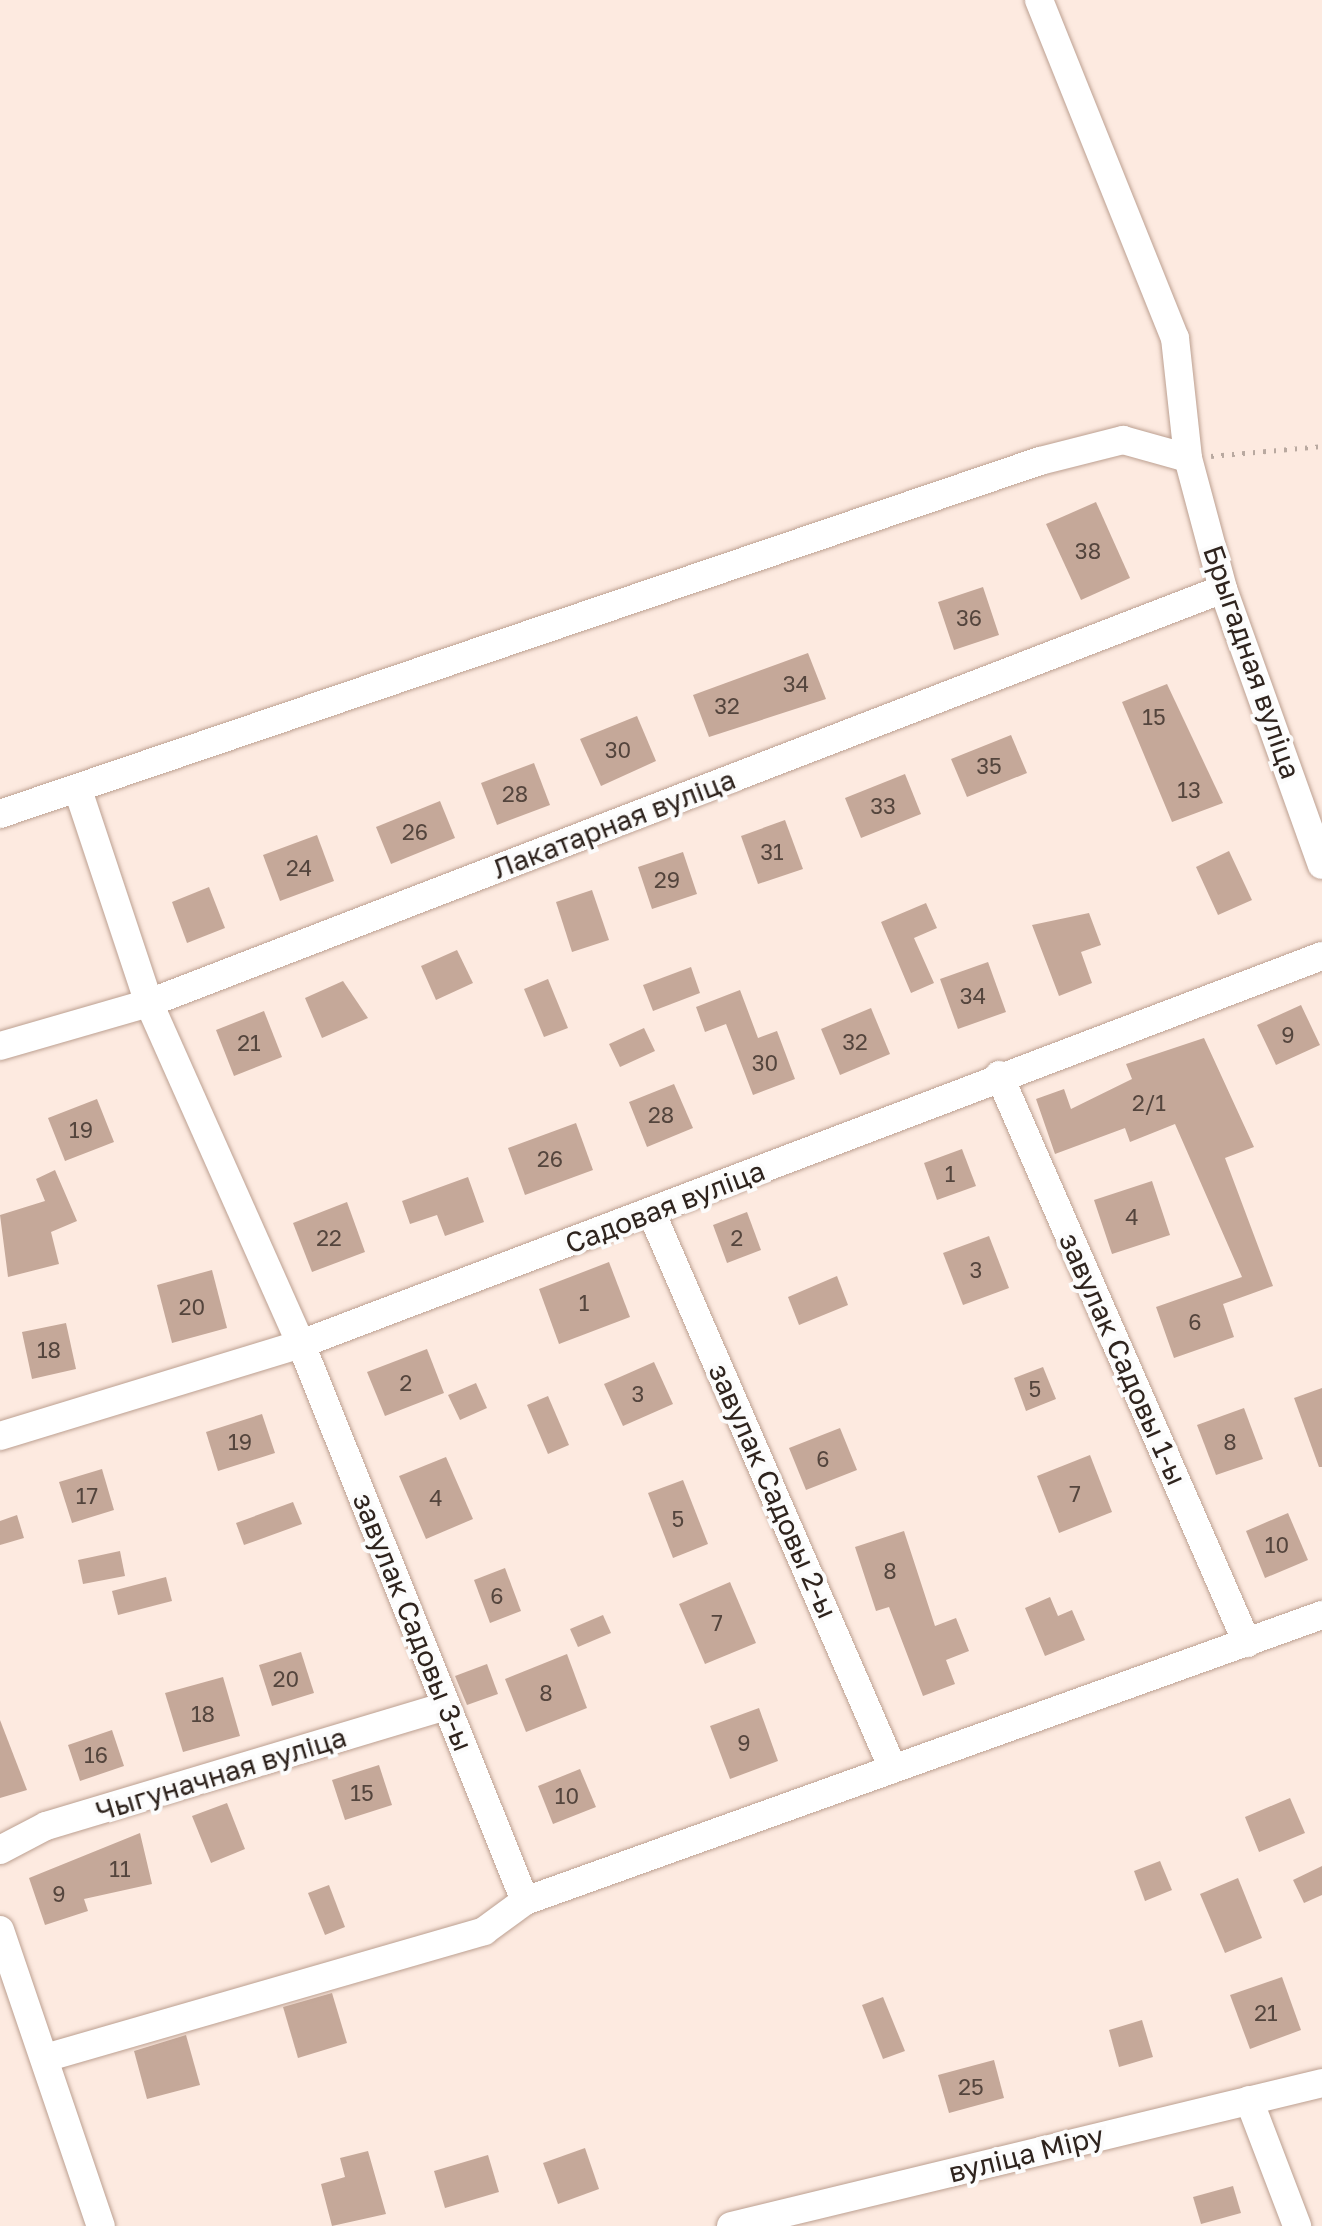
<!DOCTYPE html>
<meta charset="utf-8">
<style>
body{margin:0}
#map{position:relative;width:1322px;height:2226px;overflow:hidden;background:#fdeae0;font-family:"Golos Text",sans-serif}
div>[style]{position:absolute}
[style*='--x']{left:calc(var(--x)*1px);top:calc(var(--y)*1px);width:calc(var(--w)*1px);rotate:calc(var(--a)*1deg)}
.building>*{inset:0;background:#c5a899}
.path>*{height:5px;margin-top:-2.5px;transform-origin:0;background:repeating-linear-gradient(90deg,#b9a9a0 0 2.5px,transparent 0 10.5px)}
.roads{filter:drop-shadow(0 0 2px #bca091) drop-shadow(0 0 2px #bca091)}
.minor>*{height:28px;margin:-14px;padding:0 14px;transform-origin:14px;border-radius:14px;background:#fff}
span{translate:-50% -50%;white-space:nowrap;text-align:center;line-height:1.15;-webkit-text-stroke:8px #fcfcfc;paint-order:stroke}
.number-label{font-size:22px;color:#54453d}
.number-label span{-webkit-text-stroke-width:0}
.street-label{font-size:28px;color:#2f241e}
</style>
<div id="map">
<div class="building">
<div style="clip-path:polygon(1096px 502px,1130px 578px,1081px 600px,1046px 524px)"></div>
<div style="clip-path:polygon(983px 587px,999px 635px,954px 650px,938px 602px)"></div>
<div style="clip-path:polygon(808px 653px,826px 699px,709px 737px,693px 695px)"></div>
<div style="clip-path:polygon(1167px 684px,1223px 803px,1172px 822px,1122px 702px)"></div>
<div style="clip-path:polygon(637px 716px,656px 761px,601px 786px,580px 739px)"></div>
<div style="clip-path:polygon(1011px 735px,1027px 773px,967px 797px,951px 759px)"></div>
<div style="clip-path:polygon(534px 763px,550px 805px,497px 825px,481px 783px)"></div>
<div style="clip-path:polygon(905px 774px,921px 814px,861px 838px,845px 798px)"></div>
<div style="clip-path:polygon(440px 801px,455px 838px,391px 864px,376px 827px)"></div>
<div style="clip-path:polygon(785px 820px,803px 869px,758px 884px,741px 836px)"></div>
<div style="clip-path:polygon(317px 835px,334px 881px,280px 901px,263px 855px)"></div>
<div style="clip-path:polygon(1229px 851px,1252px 900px,1218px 915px,1196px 867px)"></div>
<div style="clip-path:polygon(683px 852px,697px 894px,652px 909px,638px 867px)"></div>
<div style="clip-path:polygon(209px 887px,225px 928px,187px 943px,172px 902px)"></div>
<div style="clip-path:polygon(592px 890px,609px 940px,572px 952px,556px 902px)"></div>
<div style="clip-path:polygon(926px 903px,937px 928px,914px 938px,934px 983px,911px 993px,881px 922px)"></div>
<div style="clip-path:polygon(1089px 913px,1101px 945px,1081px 952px,1092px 983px,1059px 996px,1032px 925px)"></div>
<div style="clip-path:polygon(457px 950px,473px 983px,436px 1000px,421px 966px)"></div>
<div style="clip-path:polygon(988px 962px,1006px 1012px,958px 1029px,940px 979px)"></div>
<div style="clip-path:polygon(691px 967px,700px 993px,653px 1011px,643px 985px)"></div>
<div style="clip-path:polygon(548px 979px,568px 1028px,544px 1037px,524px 989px)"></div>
<div style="clip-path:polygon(343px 981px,368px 1018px,322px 1038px,305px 998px)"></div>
<div style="clip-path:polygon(740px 990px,758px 1038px,777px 1031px,795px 1079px,753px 1095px,726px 1024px,705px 1032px,696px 1007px)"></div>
<div style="clip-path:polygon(1301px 1005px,1320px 1045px,1276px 1065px,1257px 1025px)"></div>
<div style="clip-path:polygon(871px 1008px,890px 1054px,840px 1075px,821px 1029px)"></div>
<div style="clip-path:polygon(264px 1011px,282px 1057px,234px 1076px,216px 1030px)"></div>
<div style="clip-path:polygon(644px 1028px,655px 1051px,620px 1067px,609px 1044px)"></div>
<div style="clip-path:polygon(1204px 1038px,1254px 1147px,1225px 1158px,1273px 1286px,1223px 1304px,1234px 1337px,1174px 1358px,1156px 1307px,1242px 1277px,1175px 1124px,1130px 1142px,1125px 1128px,1055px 1154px,1036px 1099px,1064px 1089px,1071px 1109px,1132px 1079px,1126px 1064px)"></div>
<div style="clip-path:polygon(674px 1084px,693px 1128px,647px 1147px,629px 1102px)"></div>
<div style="clip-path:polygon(97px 1099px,114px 1142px,65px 1161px,48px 1118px)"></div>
<div style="clip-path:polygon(576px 1123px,593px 1170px,525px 1195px,508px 1148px)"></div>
<div style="clip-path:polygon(962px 1149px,976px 1186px,937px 1200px,924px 1163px)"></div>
<div style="clip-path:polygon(55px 1170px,77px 1221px,51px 1232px,59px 1264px,8px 1277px,0 1215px,45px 1201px,36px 1179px)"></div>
<div style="clip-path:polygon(468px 1177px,484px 1222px,445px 1236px,437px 1215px,410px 1224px,402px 1201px)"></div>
<div style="clip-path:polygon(1152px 1181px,1170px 1235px,1112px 1254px,1094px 1200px)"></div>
<div style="clip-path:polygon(347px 1202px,365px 1252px,312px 1272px,293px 1223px)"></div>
<div style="clip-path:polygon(747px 1212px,761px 1250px,727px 1263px,713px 1225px)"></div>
<div style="clip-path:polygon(989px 1236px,1009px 1288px,963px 1305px,943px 1253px)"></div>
<div style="clip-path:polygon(609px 1262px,630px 1317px,559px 1344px,539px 1289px)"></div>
<div style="clip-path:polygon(212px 1270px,227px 1328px,172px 1343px,157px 1285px)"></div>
<div style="clip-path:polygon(837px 1276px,848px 1305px,799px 1325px,788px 1297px)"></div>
<div style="clip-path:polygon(66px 1323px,76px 1369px,32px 1379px,22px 1332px)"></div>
<div style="clip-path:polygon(427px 1349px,444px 1393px,385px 1416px,367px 1372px)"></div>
<div style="clip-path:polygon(654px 1362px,673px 1404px,623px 1426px,604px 1384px)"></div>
<div style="clip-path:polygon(1043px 1367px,1056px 1399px,1026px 1411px,1014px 1378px)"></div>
<div style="clip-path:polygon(476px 1383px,487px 1408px,460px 1420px,448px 1395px)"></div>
<div style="clip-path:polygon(1322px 1388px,1322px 1467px,1319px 1467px,1294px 1398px)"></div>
<div style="clip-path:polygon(548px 1396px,569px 1445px,548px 1454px,527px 1405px)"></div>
<div style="clip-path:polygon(1244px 1408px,1263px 1459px,1216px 1475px,1197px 1425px)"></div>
<div style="clip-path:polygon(262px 1414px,275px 1453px,218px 1471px,206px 1432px)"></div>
<div style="clip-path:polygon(840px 1428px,857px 1470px,806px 1490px,789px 1448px)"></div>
<div style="clip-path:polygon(1090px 1455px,1112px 1512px,1059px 1533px,1037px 1476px)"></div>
<div style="clip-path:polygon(446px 1457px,473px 1519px,426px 1539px,399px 1476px)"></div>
<div style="clip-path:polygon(102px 1469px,114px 1510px,72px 1523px,59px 1482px)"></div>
<div style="clip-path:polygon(683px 1480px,708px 1544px,673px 1558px,648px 1493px)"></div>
<div style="clip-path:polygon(293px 1502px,302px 1524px,244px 1545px,236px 1523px)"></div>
<div style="clip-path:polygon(1288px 1513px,1308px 1560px,1265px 1578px,1246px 1531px)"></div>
<div style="clip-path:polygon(17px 1515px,24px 1538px,0 1545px,0 1521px)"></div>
<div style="clip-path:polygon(904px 1531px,935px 1626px,956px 1618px,969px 1651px,946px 1660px,955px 1684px,923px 1696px,889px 1607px,876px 1611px,855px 1547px)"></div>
<div style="clip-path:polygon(120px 1551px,125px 1576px,83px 1584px,78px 1560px)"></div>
<div style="clip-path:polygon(505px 1568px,521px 1611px,490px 1623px,474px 1580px)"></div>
<div style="clip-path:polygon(166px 1577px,172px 1601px,118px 1615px,112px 1591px)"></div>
<div style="clip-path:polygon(730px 1582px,756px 1643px,705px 1664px,679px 1604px)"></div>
<div style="clip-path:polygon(1050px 1597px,1058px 1616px,1072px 1610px,1085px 1640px,1045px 1656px,1025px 1608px)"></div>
<div style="clip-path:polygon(603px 1615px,611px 1633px,578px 1647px,570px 1629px)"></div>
<div style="clip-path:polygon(301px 1652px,314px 1693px,272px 1706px,259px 1665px)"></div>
<div style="clip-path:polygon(567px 1654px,587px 1708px,526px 1732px,505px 1679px)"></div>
<div style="clip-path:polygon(487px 1664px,498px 1694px,467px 1705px,455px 1676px)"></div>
<div style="clip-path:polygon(223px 1677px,240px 1736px,183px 1752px,165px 1693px)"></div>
<div style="clip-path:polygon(759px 1708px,778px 1761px,730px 1779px,710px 1726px)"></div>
<div style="clip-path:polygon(0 1720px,27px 1790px,0 1798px)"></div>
<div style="clip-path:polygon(112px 1730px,124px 1766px,80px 1781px,68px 1745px)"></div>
<div style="clip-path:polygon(379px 1765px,392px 1805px,345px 1820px,332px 1780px)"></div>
<div style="clip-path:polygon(580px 1769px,596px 1807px,553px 1824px,538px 1786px)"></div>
<div style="clip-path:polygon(1290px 1798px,1305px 1833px,1259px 1852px,1245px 1817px)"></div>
<div style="clip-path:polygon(227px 1803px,245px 1849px,211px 1863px,192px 1816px)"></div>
<div style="clip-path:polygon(140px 1833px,152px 1884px,84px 1899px,88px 1911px,45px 1925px,29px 1878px)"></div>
<div style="clip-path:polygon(1160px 1861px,1172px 1890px,1145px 1901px,1134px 1871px)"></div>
<div style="clip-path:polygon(1322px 1866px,1322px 1895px,1304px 1903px,1293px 1880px)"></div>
<div style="clip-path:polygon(1238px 1878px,1262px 1938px,1225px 1953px,1200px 1894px)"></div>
<div style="clip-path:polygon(329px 1885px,345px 1927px,325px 1935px,308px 1893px)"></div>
<div style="clip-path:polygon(1282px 1977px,1301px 2030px,1250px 2049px,1230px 1995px)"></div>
<div style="clip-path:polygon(332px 1993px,347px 2043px,298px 2058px,283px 2007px)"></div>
<div style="clip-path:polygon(883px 1997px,905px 2051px,883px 2059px,862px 2005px)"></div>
<div style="clip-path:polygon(1142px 2020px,1153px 2057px,1119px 2067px,1109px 2030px)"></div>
<div style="clip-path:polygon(186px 2035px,200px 2085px,147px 2099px,134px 2051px)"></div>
<div style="clip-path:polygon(994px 2060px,1004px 2098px,949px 2113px,938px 2075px)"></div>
<div style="clip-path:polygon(585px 2148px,599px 2189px,558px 2204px,543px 2163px)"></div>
<div style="clip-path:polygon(368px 2151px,386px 2214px,332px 2226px,321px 2184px,345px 2177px,340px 2158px)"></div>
<div style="clip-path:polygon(488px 2155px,499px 2192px,445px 2208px,434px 2171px)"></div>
<div style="clip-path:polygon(1233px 2186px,1241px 2213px,1201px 2224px,1193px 2197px)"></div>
</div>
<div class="path">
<div style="--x:1211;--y:456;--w:111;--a:-5.1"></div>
</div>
<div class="roads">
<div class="minor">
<div style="--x:1039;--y:0;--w:364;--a:68.1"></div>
<div style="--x:1175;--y:338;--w:121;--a:83.8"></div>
<div style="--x:1188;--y:458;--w:136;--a:75"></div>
<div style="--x:1223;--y:589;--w:293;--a:70.3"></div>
<div style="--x:79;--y:793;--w:221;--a:71.6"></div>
<div style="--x:149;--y:1003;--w:373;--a:66"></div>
<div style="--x:301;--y:1344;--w:600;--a:68.09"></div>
<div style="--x:0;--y:814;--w:1098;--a:-18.75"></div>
<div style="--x:1040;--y:461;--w:86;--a:-14.2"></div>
<div style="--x:1123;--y:440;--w:67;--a:15.5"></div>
<div style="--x:0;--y:1046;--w:155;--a:-16.1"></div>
<div style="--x:149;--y:1003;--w:1151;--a:-21.08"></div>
<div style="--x:999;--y:1075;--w:620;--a:66.41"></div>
<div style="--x:652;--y:1214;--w:605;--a:66.53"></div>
<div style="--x:0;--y:1436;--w:315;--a:-17"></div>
<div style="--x:301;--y:1344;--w:1092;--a:-20.81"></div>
<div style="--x:0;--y:1850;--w:52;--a:-27.6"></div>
<div style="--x:46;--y:1826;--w:418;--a:-16.7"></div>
<div style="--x:0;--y:1930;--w:313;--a:71.2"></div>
<div style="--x:45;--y:2058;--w:457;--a:-16.1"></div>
<div style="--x:484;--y:1931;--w:51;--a:-36.2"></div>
<div style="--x:525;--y:1901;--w:847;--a:-19.74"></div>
<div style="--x:1249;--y:2100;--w:135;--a:69.1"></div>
<div style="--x:731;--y:2226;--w:608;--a:-13.6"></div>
</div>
</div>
<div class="number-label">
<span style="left:1088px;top:551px">38</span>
<span style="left:969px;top:618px">36</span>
<span style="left:796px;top:684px">34</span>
<span style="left:727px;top:706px">32</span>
<span style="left:1154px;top:717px">15</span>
<span style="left:618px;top:750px">30</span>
<span style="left:989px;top:766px">35</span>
<span style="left:1189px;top:790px">13</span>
<span style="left:515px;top:794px">28</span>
<span style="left:883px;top:806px">33</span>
<span style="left:415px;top:832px">26</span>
<span style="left:772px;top:852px">31</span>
<span style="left:299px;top:868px">24</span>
<span style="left:667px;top:880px">29</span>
<span style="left:973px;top:996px">34</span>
<span style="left:1288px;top:1035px">9</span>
<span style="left:855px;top:1042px">32</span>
<span style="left:249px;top:1043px">21</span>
<span style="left:765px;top:1063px">30</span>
<span style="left:1149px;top:1103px">2/1</span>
<span style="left:661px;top:1115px">28</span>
<span style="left:81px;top:1130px">19</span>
<span style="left:550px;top:1159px">26</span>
<span style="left:950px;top:1174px">1</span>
<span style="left:1132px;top:1217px">4</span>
<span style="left:329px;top:1238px">22</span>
<span style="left:737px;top:1238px">2</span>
<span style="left:976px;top:1270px">3</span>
<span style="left:584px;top:1303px">1</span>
<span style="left:192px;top:1307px">20</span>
<span style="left:1195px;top:1322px">6</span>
<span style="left:49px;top:1350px">18</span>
<span style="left:406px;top:1383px">2</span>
<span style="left:1035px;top:1389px">5</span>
<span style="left:638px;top:1394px">3</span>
<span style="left:240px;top:1442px">19</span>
<span style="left:1230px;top:1442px">8</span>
<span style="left:823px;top:1459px">6</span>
<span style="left:1075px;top:1494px">7</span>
<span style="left:87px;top:1496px">17</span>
<span style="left:436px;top:1498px">4</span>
<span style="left:678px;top:1519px">5</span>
<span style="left:1277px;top:1545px">10</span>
<span style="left:890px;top:1571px">8</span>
<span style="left:497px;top:1596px">6</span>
<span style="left:717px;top:1623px">7</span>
<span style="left:286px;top:1679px">20</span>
<span style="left:546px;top:1693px">8</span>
<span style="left:203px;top:1714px">18</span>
<span style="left:744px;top:1743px">9</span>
<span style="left:96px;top:1755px">16</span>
<span style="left:362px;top:1793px">15</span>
<span style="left:567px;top:1796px">10</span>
<span style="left:120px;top:1869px">11</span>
<span style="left:59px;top:1894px">9</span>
<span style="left:1266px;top:2013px">21</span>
<span style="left:971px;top:2087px">25</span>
</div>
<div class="street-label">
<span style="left:1252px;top:662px;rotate:71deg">Брыгадная вуліца</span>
<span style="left:614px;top:824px;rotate:-21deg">Лакатарная вуліца</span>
<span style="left:665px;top:1207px;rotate:-21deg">Садовая вуліца</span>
<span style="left:1123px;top:1359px;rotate:66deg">завулак Садовы 1-ы</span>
<span style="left:773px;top:1491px;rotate:66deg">завулак Садовы 2-ы</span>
<span style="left:413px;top:1622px;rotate:68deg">завулак Садовы 3-ы</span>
<span style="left:221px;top:1774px;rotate:-17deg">Чыгуначная вуліца</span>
<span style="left:1026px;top:2154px;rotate:-14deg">вуліца Міру</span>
</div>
</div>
